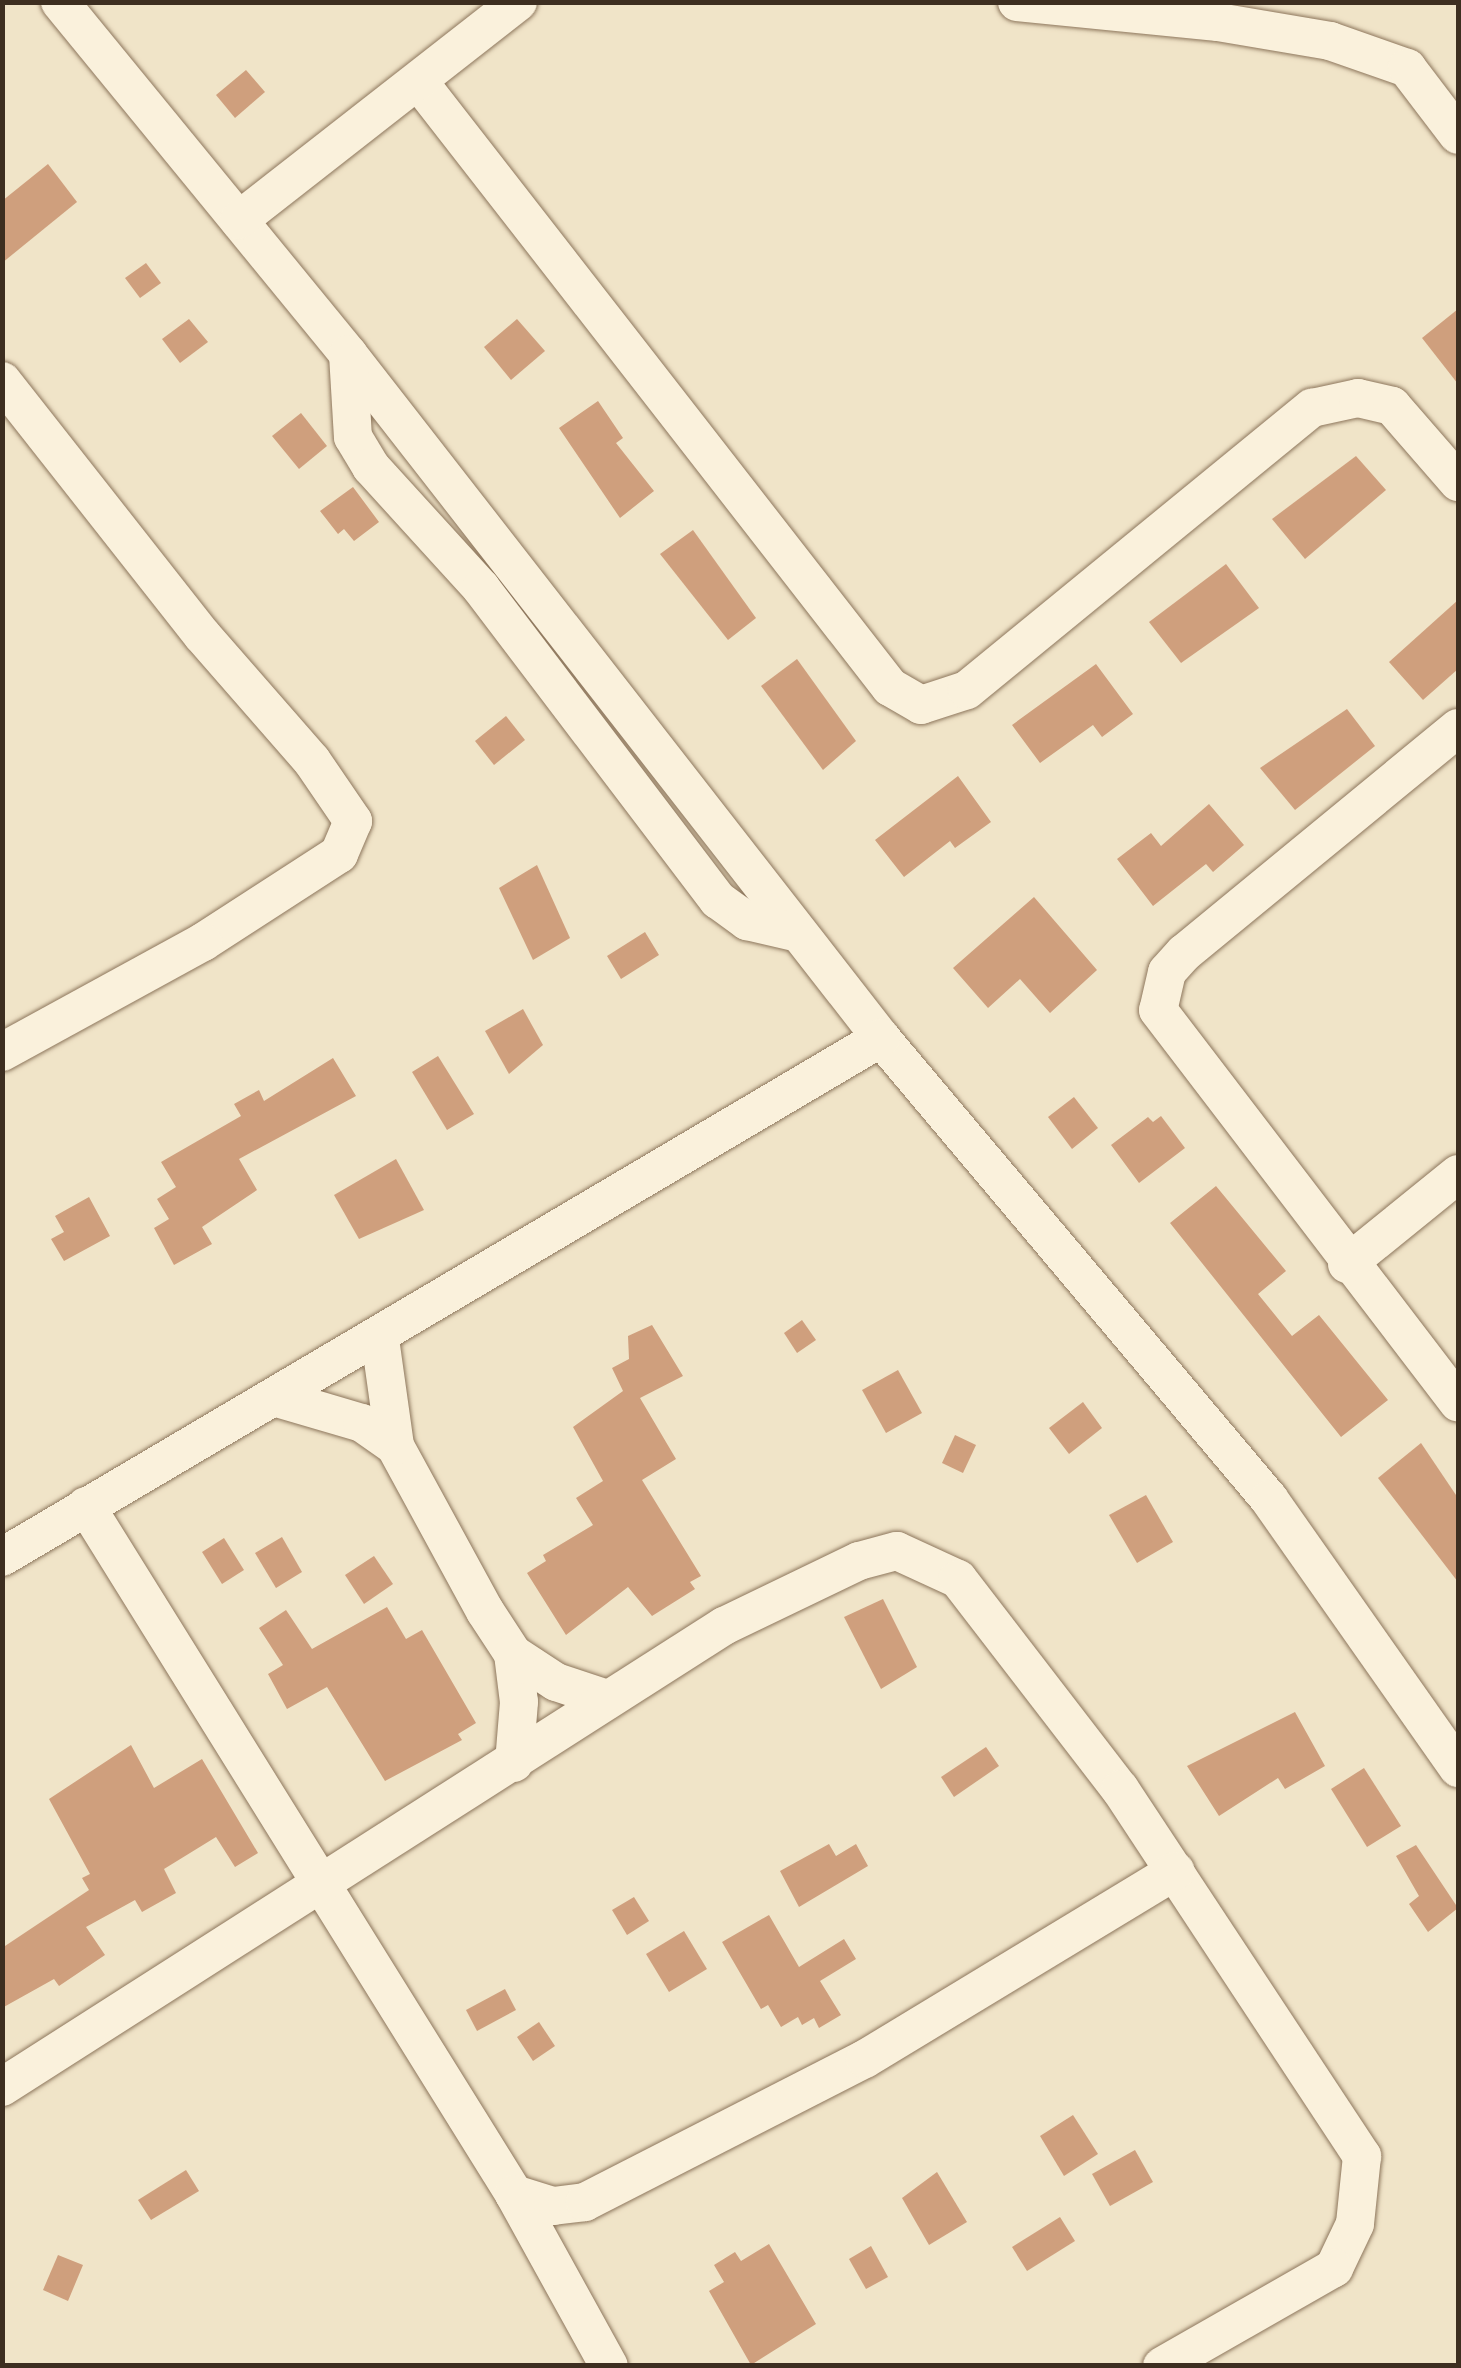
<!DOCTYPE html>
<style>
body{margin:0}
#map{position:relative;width:1461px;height:2368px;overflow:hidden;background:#f0e4c8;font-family:Bitter,serif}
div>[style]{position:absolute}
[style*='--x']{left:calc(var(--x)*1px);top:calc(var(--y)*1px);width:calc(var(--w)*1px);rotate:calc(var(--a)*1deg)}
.building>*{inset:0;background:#cf9f7d}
.roads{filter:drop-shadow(0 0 2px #8d765c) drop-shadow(0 0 2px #8d765c)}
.street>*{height:38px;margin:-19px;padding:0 19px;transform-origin:19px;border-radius:19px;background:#faf1dc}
span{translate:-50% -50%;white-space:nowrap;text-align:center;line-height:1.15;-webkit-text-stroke:10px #f7eed8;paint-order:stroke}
.frame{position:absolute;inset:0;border:5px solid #3d2e20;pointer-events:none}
</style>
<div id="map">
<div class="building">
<div style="clip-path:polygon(246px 70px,265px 92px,235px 118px,216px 95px)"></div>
<div style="clip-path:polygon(48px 164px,77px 202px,2px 263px,2px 201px)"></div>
<div style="clip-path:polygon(146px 263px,161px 283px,140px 298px,125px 278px)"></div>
<div style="clip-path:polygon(1458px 309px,1458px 384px,1422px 338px)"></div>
<div style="clip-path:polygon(189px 319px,208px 342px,180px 363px,162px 339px)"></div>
<div style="clip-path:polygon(517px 319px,545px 351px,511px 380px,484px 347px)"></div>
<div style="clip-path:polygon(598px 401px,623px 438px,616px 443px,654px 491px,620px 518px,559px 428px)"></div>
<div style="clip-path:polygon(301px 413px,327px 446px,299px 469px,272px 436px)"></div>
<div style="clip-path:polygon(1356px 456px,1386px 490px,1305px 559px,1272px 519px)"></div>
<div style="clip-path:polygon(353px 487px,379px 522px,354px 541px,344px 529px,338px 534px,320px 511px)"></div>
<div style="clip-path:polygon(693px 530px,756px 618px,728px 640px,660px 554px)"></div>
<div style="clip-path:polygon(1226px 564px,1259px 608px,1181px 663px,1149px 622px)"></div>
<div style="clip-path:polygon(1458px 600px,1458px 669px,1423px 700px,1389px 662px)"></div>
<div style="clip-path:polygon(797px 659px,856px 741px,823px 770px,761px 686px)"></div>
<div style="clip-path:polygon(1096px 664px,1133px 714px,1102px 737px,1093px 725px,1040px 763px,1012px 725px)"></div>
<div style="clip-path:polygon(1347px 709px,1375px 746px,1295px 810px,1260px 768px)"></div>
<div style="clip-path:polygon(506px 716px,525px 740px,494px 765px,475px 741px)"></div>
<div style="clip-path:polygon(958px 776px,991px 822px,955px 848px,950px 841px,904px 877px,875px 840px)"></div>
<div style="clip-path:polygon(1209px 804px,1244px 845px,1213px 872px,1206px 864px,1153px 906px,1117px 859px,1151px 833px,1161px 846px)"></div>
<div style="clip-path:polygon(537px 865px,570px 938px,533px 960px,499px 888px)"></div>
<div style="clip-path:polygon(1034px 897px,1097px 970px,1050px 1013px,1020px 979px,988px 1008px,953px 968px)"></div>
<div style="clip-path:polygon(645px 932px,659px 955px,621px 979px,607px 956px)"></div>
<div style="clip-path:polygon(523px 1009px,543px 1045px,509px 1074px,485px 1031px)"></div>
<div style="clip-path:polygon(438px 1056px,474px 1114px,447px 1130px,412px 1072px)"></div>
<div style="clip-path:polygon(333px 1058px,356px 1096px,239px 1159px,257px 1190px,202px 1227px,212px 1244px,174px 1265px,154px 1228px,169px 1219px,157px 1199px,176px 1187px,161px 1162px,241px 1116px,234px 1104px,259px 1090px,264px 1101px)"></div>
<div style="clip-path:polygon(1074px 1097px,1098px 1128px,1072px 1149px,1048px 1117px)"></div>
<div style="clip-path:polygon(1161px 1116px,1185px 1148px,1139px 1183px,1111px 1145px,1148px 1117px,1153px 1122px)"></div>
<div style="clip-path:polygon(396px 1159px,424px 1210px,359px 1239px,334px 1195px)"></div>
<div style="clip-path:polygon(1216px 1186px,1286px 1271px,1258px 1294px,1292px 1336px,1319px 1315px,1388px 1400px,1341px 1437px,1170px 1223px)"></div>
<div style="clip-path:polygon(89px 1197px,110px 1236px,64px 1261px,51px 1239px,64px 1232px,55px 1216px)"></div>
<div style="clip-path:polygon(802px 1320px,816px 1340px,797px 1353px,784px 1333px)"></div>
<div style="clip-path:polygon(652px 1325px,683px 1376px,640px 1398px,676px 1459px,642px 1480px,701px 1576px,690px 1582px,695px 1589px,652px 1616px,628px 1587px,566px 1635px,527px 1573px,546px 1561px,543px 1555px,593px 1525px,576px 1498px,603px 1481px,573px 1427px,623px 1391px,612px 1368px,629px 1359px,628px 1336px)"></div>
<div style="clip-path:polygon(898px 1370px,922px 1413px,886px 1433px,862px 1390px)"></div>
<div style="clip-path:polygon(1083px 1402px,1102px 1428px,1069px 1454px,1049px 1428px)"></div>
<div style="clip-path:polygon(955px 1435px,976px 1445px,963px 1473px,942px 1463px)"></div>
<div style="clip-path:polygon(1421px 1443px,1458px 1498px,1458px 1582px,1378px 1478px)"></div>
<div style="clip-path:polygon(1146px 1495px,1173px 1542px,1137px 1563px,1109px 1515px)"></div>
<div style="clip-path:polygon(282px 1537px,302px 1572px,276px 1588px,255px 1553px)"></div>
<div style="clip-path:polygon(224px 1538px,244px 1570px,222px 1584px,202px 1552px)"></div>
<div style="clip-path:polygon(374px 1556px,393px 1584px,364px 1604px,345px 1575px)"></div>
<div style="clip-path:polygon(883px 1599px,917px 1667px,881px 1689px,844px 1617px)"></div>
<div style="clip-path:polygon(387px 1607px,406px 1639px,422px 1630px,476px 1723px,458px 1734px,462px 1740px,385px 1781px,327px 1687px,287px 1709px,268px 1674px,283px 1665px,259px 1628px,286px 1610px,312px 1649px)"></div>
<div style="clip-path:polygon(1295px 1712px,1325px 1766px,1285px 1789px,1278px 1778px,1219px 1816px,1187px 1766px)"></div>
<div style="clip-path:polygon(131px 1745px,154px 1788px,202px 1759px,258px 1853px,235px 1867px,216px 1837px,164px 1869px,176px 1893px,142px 1912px,135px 1900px,86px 1927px,105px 1955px,59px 1986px,54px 1979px,2px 2008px,2px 1948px,89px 1890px,82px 1878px,90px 1874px,49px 1799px)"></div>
<div style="clip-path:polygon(986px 1747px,999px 1766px,954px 1797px,941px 1777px)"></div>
<div style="clip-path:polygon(1364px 1768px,1401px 1826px,1367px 1847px,1331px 1789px)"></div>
<div style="clip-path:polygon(829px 1844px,836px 1856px,856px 1844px,868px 1866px,799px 1907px,780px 1871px)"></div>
<div style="clip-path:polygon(1416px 1845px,1458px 1908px,1428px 1932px,1409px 1904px,1419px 1896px,1396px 1856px)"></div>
<div style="clip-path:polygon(634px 1897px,649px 1921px,627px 1935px,612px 1910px)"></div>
<div style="clip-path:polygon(769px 1915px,799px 1967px,844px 1939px,856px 1959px,820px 1981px,841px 2015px,819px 2028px,814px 2018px,802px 2025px,798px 2017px,781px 2027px,768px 2005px,761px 2009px,722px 1942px)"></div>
<div style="clip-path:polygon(684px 1931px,707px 1969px,669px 1992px,646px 1954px)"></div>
<div style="clip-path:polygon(505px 1989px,516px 2010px,477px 2031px,466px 2010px)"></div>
<div style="clip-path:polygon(539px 2022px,555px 2046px,533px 2061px,517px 2037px)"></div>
<div style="clip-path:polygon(1073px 2115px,1098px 2154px,1064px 2176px,1040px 2136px)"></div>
<div style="clip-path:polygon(1135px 2150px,1153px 2182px,1110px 2206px,1092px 2174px)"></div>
<div style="clip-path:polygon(186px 2170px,199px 2191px,151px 2220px,138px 2200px)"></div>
<div style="clip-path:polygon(937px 2172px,967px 2222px,929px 2245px,902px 2198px)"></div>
<div style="clip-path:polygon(1060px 2217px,1075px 2241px,1027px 2271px,1012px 2247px)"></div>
<div style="clip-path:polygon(769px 2244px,816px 2324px,751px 2365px,709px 2291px,724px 2282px,714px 2265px,735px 2252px,741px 2261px)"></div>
<div style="clip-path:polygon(871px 2246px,888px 2277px,866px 2289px,849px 2259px)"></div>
<div style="clip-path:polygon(58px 2255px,83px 2265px,68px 2301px,43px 2290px)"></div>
</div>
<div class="roads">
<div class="street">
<div style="--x:60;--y:2;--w:455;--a:50.7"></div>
<div style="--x:348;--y:354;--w:867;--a:52.07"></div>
<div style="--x:881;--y:1038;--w:603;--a:49.91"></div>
<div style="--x:1269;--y:1499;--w:329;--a:54.9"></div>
<div style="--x:1017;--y:2;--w:202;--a:5.7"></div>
<div style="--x:1218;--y:22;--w:114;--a:9.6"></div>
<div style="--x:1330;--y:41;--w:82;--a:19.3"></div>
<div style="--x:1407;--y:68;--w:84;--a:52.7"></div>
<div style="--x:419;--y:82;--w:767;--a:52.1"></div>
<div style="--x:890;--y:687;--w:36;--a:30"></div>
<div style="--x:921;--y:705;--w:48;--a:-18.1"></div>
<div style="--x:967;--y:690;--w:446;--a:-39.3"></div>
<div style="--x:1312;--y:408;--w:47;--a:-12.3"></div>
<div style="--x:1358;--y:398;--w:35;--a:13"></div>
<div style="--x:1392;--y:406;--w:101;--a:49"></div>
<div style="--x:239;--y:220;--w:354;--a:-38"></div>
<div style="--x:348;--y:354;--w:83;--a:86.6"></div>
<div style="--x:353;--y:437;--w:35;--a:59"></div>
<div style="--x:371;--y:467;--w:164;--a:47.7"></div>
<div style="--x:481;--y:588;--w:392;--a:52.8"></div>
<div style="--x:718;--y:900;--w:36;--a:36"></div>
<div style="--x:747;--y:921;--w:52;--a:13.2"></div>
<div style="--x:2;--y:381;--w:323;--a:51.8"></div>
<div style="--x:202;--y:635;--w:167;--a:48.9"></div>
<div style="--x:312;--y:761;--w:73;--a:55.7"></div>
<div style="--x:353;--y:821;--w:36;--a:113"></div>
<div style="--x:339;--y:854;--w:162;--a:147.1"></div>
<div style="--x:203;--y:942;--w:229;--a:151.3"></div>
<div style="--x:1458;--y:728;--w:355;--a:140.6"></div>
<div style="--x:1184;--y:953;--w:25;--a:132"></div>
<div style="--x:1167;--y:972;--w:39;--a:103"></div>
<div style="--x:1158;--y:1010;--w:494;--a:52.6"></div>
<div style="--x:1347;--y:1264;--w:143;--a:-39"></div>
<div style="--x:380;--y:1339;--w:108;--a:82"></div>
<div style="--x:395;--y:1446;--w:188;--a:61.4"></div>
<div style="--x:485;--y:1611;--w:51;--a:56.9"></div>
<div style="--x:513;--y:1654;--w:51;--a:33.1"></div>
<div style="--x:556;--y:1682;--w:54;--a:18.4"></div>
<div style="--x:277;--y:1398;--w:89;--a:16.4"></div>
<div style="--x:362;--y:1423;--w:40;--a:34.9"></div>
<div style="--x:86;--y:1506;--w:810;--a:58.11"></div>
<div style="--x:514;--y:2194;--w:196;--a:61.1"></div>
<div style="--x:2;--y:1557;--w:1021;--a:-30.56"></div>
<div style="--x:513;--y:1654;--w:48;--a:82.9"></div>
<div style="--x:519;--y:1702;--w:61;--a:94.7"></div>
<div style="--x:2;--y:2087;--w:857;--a:-32.56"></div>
<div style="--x:724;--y:1626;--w:150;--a:-25.7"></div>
<div style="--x:859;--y:1561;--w:39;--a:-15"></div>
<div style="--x:897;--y:1551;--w:67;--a:24.7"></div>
<div style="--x:958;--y:1579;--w:265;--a:52.4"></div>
<div style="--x:1120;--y:1789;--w:440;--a:56.6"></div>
<div style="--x:1362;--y:2156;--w:68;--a:95.9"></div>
<div style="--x:1355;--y:2224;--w:49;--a:115.5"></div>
<div style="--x:1334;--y:2268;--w:198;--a:150.3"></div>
<div style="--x:514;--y:2194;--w:41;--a:17.1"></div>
<div style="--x:553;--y:2206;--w:32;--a:-7"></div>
<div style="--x:585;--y:2202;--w:314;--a:-27.1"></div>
<div style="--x:865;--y:2059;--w:363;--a:-31.2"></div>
</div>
</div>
<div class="frame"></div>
</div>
